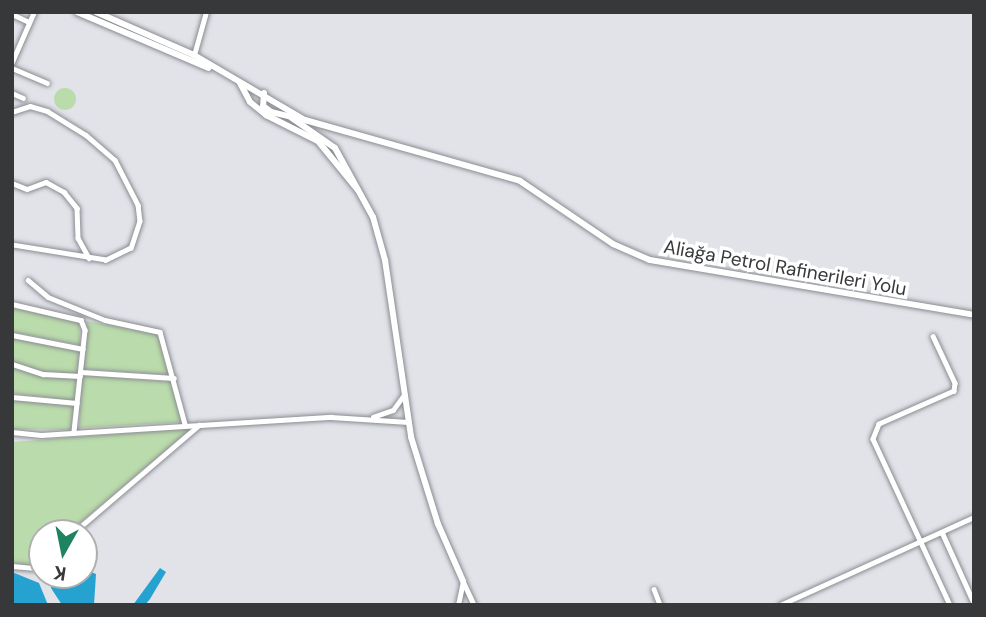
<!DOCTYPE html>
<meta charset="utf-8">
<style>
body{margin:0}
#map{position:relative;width:986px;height:617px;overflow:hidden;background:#e1e3e9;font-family:"DM Sans",sans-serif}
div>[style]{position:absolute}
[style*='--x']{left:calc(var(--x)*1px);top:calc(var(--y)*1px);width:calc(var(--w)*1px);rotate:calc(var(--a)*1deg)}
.green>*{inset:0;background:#badbab}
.round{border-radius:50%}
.water>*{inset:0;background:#26a2d1}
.roads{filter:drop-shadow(0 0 2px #8a8c91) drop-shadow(0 0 2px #8a8c91)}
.street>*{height:4.5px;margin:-2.25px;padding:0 2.25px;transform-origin:2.25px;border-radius:2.25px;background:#fff}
.secondary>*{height:6px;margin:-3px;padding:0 3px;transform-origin:3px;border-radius:3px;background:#fff}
span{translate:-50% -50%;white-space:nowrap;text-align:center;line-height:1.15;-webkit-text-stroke:7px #fff;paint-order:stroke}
.street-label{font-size:19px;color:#37383a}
.frame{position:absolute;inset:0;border:14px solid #37383a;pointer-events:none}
.north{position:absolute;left:28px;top:519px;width:70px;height:70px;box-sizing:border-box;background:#fff;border:2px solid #afafb0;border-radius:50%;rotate:189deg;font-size:19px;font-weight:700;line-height:28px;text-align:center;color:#37383a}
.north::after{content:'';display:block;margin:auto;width:24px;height:32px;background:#1d845f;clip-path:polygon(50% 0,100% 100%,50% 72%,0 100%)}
</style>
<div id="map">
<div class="green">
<div class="round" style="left:54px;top:88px;width:22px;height:22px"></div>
<div style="clip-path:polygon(12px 306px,79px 322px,80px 345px,12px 332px)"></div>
<div style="clip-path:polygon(87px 321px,157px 334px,171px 375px,83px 369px)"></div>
<div style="clip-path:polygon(12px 337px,79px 351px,77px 374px,45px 372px,12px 362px)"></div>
<div style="clip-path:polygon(12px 366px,42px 376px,77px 378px,74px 401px,12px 393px)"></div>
<div style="clip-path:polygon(82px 375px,171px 382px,182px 422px,79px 428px)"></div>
<div style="clip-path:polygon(12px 399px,74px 406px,71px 430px,12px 429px)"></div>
<div style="clip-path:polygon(192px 428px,68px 533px,42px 533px,42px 557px,31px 567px,12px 562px,12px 442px)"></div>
</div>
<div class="water">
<div style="clip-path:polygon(160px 568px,166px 572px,150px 599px,145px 605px,133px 605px)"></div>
<div style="clip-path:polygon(84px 569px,96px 574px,94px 605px,62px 605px,51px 588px,52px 577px,84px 575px)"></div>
<div style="clip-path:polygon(12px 572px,39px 583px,48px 605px,12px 605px)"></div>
</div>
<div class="roads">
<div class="street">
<div style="--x:12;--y:14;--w:19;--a:25"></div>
<div style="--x:194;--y:55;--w:45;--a:-74.4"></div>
<div style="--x:12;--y:62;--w:55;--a:-66.3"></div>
<div style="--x:12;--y:68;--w:38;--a:23"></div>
<div style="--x:12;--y:93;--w:12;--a:24"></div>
<div style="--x:12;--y:112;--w:19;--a:-18"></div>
<div style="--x:30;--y:106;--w:18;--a:16"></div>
<div style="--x:47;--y:111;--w:46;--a:31.6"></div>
<div style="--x:86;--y:135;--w:38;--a:41"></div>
<div style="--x:115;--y:160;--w:51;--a:62.9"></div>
<div style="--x:138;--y:205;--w:16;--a:83"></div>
<div style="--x:140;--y:221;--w:28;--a:108"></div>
<div style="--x:131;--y:248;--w:28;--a:154"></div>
<div style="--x:106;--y:260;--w:95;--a:-170.9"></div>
<div style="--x:12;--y:183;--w:16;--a:22"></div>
<div style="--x:27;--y:189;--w:20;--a:-20"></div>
<div style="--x:46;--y:182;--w:21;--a:29"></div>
<div style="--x:64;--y:192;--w:21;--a:51"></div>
<div style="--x:77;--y:208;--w:30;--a:88"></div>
<div style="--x:78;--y:238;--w:23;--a:61"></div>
<div style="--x:28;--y:280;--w:26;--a:40"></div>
<div style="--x:48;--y:297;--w:61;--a:22"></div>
<div style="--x:105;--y:320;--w:56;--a:12.3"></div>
<div style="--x:160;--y:332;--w:95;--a:74.8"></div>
<div style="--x:12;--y:304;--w:71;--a:13.1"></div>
<div style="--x:81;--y:320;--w:11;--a:68"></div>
<div style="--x:85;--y:330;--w:103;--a:96.2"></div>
<div style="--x:12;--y:335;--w:72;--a:11.2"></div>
<div style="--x:933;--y:336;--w:52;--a:64.9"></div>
<div style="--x:955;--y:383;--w:8;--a:97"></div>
<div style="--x:954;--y:391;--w:82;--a:156.3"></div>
<div style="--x:879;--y:424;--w:16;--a:112"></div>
<div style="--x:873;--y:439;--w:183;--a:65.1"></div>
<div style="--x:12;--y:364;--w:33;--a:18"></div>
<div style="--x:43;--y:374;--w:37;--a:3"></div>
<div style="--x:81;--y:372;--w:93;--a:3.7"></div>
<div style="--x:12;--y:397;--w:65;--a:5.3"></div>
<div style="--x:373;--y:417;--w:21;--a:-19"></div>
<div style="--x:393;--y:410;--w:19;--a:-54"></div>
<div style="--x:12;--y:432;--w:29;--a:6"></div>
<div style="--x:41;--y:435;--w:291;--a:-3.6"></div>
<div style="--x:331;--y:417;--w:77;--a:3.7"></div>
<div style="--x:942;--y:532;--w:78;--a:65.7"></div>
<div style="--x:73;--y:533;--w:166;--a:-40.6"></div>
<div style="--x:12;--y:566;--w:21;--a:5"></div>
<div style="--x:33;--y:568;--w:12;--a:-42"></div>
<div style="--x:463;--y:581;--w:26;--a:65"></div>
<div style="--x:654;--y:589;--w:17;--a:69"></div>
<div style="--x:458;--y:605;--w:24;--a:-78"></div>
<div style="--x:780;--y:605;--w:213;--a:-24.4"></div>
</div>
<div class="secondary">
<div style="--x:77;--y:12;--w:143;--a:23"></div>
<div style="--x:96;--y:12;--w:107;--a:23.7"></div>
<div style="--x:194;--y:55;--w:129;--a:30.4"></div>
<div style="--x:305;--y:120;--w:223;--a:15.8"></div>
<div style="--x:520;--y:181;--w:112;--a:34.1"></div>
<div style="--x:613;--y:244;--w:40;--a:23.4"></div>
<div style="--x:650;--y:260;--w:329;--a:9.6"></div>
<div style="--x:240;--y:83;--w:21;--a:62"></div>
<div style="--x:250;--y:102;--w:21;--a:39"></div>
<div style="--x:266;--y:115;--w:58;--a:26.6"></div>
<div style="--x:318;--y:141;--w:63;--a:50.8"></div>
<div style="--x:264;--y:93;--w:13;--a:94"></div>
<div style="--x:263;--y:106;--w:10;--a:37"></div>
<div style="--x:271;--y:112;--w:18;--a:13"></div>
<div style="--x:289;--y:116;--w:56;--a:34.8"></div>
<div style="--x:335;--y:148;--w:79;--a:61.2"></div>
<div style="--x:373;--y:217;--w:45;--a:74.4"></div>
<div style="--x:385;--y:260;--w:179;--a:81.6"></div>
<div style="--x:411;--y:437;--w:91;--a:72.8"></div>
<div style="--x:438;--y:524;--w:62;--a:66.3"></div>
</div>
</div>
<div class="street-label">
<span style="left:785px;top:268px;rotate:10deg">Aliağa Petrol Rafinerileri Yolu</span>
</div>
<div class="frame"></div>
<div class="north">K</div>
</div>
